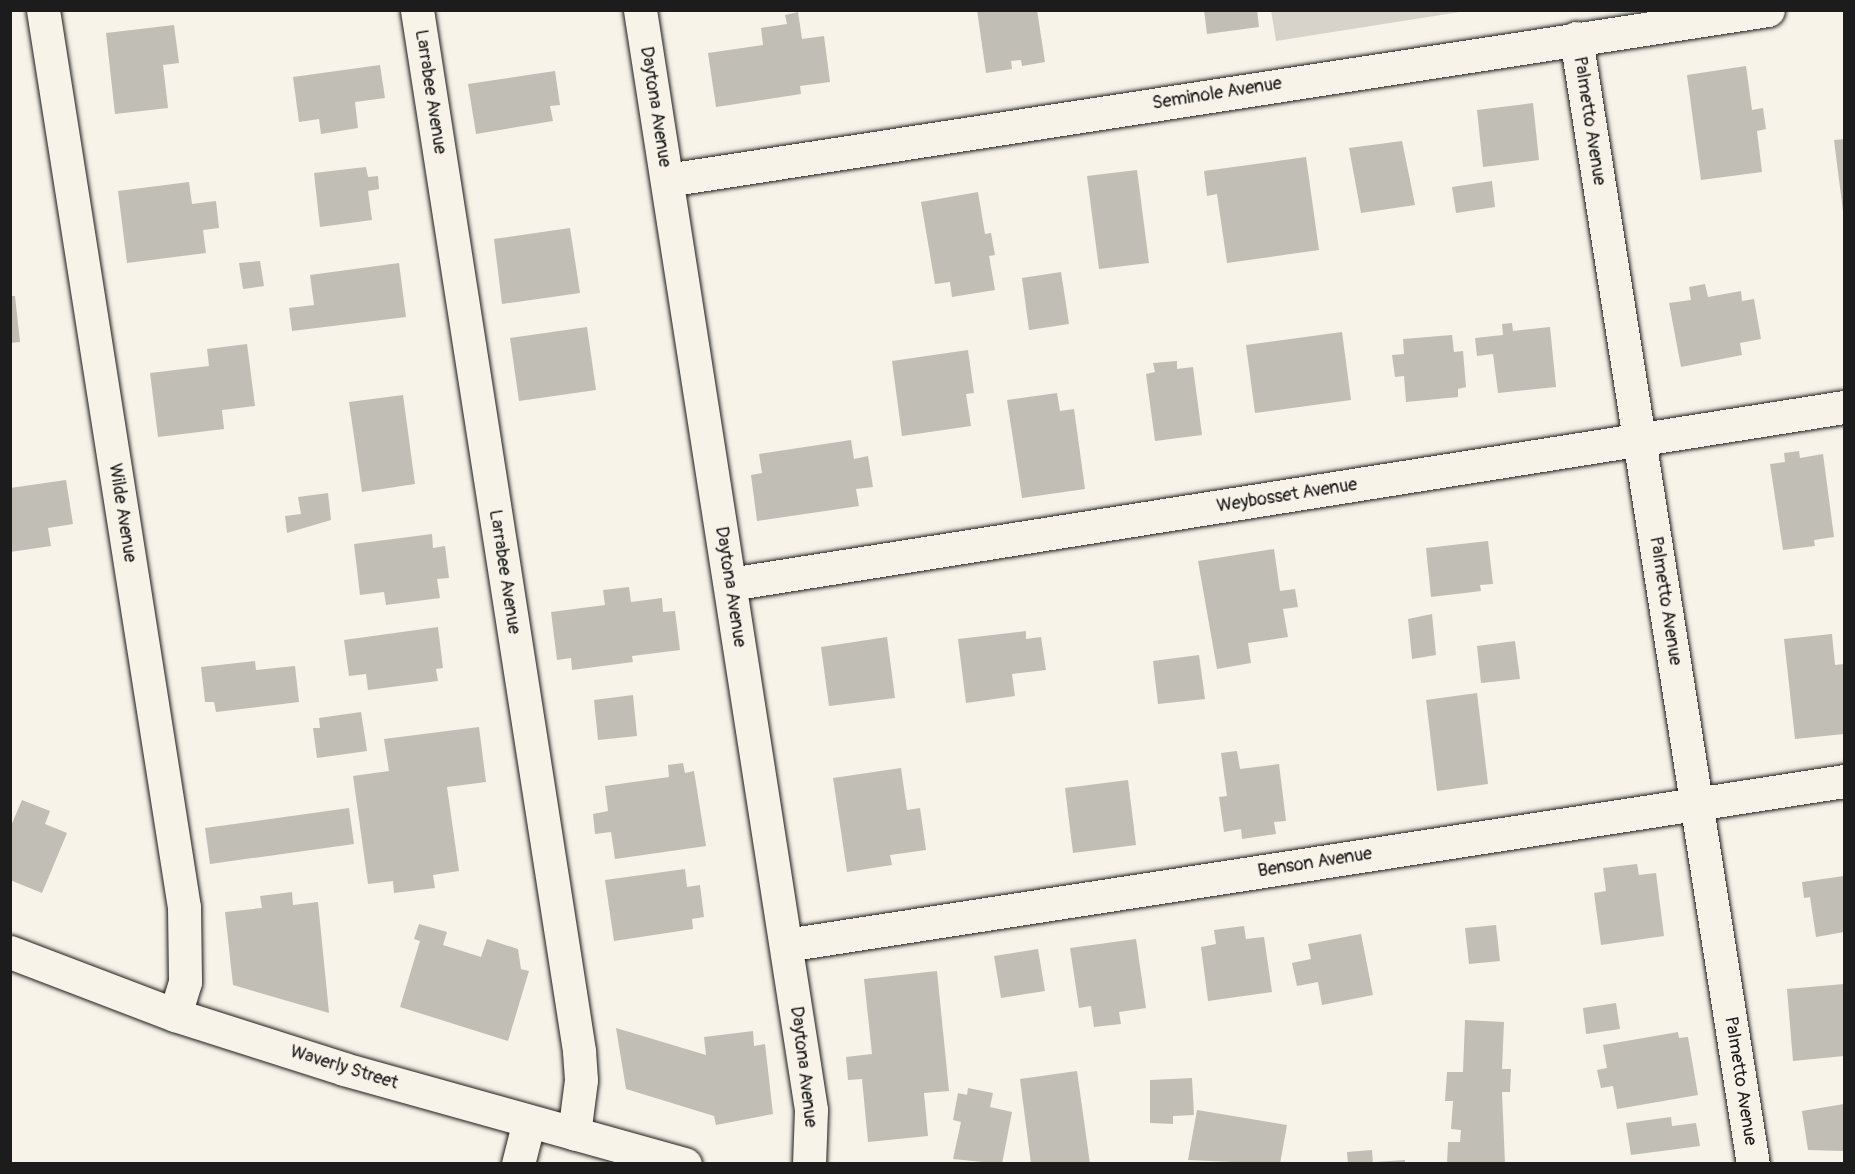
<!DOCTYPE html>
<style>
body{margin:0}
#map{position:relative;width:1855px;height:1174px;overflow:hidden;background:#f7f3e8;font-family:Pangolin,sans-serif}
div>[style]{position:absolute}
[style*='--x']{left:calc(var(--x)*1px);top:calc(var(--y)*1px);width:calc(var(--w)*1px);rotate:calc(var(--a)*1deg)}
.green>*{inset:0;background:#d7d3cb}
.building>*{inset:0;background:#c0beb5}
.roads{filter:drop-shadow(0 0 2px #1c1c1c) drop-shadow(0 0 2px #1c1c1c)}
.street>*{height:33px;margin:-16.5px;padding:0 16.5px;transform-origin:16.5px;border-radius:16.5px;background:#f7f3e8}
.primary>*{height:33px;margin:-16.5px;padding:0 16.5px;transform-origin:16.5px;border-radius:16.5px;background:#f7f3e8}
span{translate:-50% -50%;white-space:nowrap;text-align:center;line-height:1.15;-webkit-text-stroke:6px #f7f3e8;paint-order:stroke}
.street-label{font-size:18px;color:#1c1c1c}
.frame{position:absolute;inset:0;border:12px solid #1c1c1c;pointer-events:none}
</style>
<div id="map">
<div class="green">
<div style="clip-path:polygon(1271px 10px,1466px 10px,1466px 11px,1276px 41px)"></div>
</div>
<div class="building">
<div style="clip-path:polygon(977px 10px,1037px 10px,1045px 62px,1022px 66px,1021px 60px,1011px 61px,1012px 69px,986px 73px)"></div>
<div style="clip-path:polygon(1204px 10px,1257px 10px,1259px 27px,1207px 34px)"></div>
<div style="clip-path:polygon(798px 12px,802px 39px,824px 36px,830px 82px,800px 86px,801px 94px,716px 107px,708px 53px,763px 45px,761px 28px,787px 24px,785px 15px)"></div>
<div style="clip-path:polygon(174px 25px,179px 63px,163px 65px,168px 108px,115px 114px,106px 33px)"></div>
<div style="clip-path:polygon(380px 65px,385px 98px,355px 102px,358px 128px,321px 134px,319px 119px,299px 122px,293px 77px)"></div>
<div style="clip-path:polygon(1746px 66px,1752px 110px,1763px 108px,1766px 129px,1757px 131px,1762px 172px,1701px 180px,1687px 75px)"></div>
<div style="clip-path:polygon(555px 71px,560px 105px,550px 106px,553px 121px,476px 134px,468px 84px)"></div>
<div style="clip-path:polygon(1533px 103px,1539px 160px,1483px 167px,1477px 110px)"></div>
<div style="clip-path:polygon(1844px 139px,1844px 211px,1843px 211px,1834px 140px)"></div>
<div style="clip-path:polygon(1402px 141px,1415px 205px,1361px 213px,1349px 148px)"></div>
<div style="clip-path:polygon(1306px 157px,1319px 250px,1227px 263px,1217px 194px,1207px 196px,1204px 171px)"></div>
<div style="clip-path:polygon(366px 167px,368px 177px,378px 176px,379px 189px,368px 191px,372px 220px,320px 227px,314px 173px)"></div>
<div style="clip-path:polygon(1137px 170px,1149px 263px,1099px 269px,1087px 176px)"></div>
<div style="clip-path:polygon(1492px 181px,1495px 207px,1456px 213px,1452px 187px)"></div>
<div style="clip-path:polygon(189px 182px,192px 204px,216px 201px,219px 228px,203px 230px,206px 253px,127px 263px,118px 191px)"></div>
<div style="clip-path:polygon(978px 192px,985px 234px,991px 233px,995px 255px,989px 256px,995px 290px,952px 297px,950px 282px,935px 284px,921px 202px)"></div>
<div style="clip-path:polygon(570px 228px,580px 293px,502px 304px,494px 239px)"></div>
<div style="clip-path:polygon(260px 261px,264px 286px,243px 289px,239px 263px)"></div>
<div style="clip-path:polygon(399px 263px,406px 317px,292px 331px,289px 308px,314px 305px,310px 275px)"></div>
<div style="clip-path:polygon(1061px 272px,1069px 324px,1029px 330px,1022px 278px)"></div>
<div style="clip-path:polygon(1705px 284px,1708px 297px,1741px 291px,1742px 301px,1754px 299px,1761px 339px,1740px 343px,1742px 355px,1681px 367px,1669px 303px,1691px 300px,1689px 287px)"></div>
<div style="clip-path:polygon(10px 296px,15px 296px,20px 342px,10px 343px)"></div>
<div style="clip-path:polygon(1512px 323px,1513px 331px,1550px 327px,1556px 387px,1498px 393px,1493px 354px,1477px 356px,1475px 338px,1503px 335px,1502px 324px)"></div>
<div style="clip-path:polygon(587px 327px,596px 390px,519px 401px,510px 338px)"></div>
<div style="clip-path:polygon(1342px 332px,1351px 400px,1255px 413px,1246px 345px)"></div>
<div style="clip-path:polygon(1452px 335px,1454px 352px,1463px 351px,1466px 387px,1458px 389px,1458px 397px,1406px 402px,1404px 376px,1395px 377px,1392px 355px,1404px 354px,1403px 339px)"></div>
<div style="clip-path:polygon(247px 344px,255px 406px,222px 410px,224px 429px,158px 437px,150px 373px,209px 366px,207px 349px)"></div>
<div style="clip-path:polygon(968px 350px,974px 393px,966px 394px,971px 426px,902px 436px,892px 361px)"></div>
<div style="clip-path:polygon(1177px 361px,1177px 369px,1193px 367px,1202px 435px,1155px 441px,1146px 374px,1155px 372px,1153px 363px)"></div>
<div style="clip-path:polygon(1057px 393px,1060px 411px,1074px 409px,1085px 489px,1022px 498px,1007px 400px)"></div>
<div style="clip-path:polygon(403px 395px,415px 484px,362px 492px,349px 402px)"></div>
<div style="clip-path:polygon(851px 440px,854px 459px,868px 456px,873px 487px,856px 489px,859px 506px,757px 521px,751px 475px,762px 473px,759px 454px)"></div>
<div style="clip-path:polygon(1799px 451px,1800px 458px,1823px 454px,1834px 537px,1814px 540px,1815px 546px,1783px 550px,1770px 464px,1785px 462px,1784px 453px)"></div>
<div style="clip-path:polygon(66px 480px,73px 524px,48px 528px,51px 546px,10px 552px,10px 488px)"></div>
<div style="clip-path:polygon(328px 493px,331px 520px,287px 533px,285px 516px,301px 514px,298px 497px)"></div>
<div style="clip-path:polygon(432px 534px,433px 548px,445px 546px,449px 578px,437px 579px,440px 598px,386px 605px,384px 592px,360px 595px,354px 544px)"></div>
<div style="clip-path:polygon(1488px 541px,1493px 584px,1480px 585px,1481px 591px,1431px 597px,1426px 548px)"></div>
<div style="clip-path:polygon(1274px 549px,1280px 591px,1295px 589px,1298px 607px,1283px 609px,1288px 637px,1248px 643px,1251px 663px,1217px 669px,1198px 561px)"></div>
<div style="clip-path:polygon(629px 587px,631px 602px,662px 598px,663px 612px,675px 611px,680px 650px,632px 656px,633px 662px,572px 670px,571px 658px,557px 660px,551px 612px,605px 605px,603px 590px)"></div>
<div style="clip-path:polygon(1432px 614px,1436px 655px,1412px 659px,1408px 619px)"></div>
<div style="clip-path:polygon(438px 627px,443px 668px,436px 669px,438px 681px,368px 690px,366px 674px,349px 676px,344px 640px)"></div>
<div style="clip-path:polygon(1026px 631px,1026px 639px,1041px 637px,1046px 670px,1012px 674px,1015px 696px,966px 703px,958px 639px)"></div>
<div style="clip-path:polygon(1832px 634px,1835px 665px,1844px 664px,1844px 734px,1795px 739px,1784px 639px)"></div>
<div style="clip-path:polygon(887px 637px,895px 698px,829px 706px,821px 647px)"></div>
<div style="clip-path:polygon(1515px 641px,1520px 679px,1481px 683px,1477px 646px)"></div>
<div style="clip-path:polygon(1199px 655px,1205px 699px,1158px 704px,1153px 661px)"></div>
<div style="clip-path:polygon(255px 661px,256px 670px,295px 666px,299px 702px,216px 712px,214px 702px,205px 702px,201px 667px)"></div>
<div style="clip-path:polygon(1477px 693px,1488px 784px,1437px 791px,1426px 700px)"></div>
<div style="clip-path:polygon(633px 695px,637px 736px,598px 740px,594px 700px)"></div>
<div style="clip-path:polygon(361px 712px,367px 751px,317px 758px,313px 728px,320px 728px,319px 718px)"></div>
<div style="clip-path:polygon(479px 727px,486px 782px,447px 787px,459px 871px,433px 875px,435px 888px,394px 893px,393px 881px,368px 884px,353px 776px,389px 771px,384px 739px)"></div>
<div style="clip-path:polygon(1237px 751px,1240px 769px,1279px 764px,1286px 821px,1274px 822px,1276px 834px,1242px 839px,1241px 829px,1224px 832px,1219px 797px,1227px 796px,1221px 753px)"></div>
<div style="clip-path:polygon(683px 763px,685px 773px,694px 771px,706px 846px,615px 859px,611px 832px,595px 834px,593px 814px,608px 811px,605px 786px,669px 777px,668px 765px)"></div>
<div style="clip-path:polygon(901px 768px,907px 810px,920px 808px,926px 850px,890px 855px,892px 865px,847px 872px,833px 778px)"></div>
<div style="clip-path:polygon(1128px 780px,1136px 845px,1073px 853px,1065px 788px)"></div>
<div style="clip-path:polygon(22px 800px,50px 811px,45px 824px,67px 833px,42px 893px,10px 880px,10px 828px)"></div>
<div style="clip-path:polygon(349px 808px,354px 844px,210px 864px,205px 828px)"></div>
<div style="clip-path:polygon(1637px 864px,1639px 875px,1656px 873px,1664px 936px,1601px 945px,1594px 893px,1606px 891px,1603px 868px)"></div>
<div style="clip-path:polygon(685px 869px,687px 887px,700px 885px,704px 917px,692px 919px,693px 929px,614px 941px,605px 880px)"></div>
<div style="clip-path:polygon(1844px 876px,1844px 932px,1816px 937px,1810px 897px,1804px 898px,1802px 882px)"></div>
<div style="clip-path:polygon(292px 892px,293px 905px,318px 902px,329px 1013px,233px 985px,225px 912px,262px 908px,260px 896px)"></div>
<div style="clip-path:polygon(419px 924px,447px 932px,443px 945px,481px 957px,487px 939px,518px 949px,521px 969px,529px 971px,508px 1041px,400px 1007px,420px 941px,414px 939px)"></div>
<div style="clip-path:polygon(1496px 925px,1500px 961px,1469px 964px,1465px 928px)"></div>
<div style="clip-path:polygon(1244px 926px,1246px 939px,1264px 937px,1272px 992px,1208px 1001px,1201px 947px,1216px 944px,1214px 930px)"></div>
<div style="clip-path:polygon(1361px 934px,1373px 995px,1322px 1005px,1318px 982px,1297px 986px,1292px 963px,1311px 959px,1308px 944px)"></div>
<div style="clip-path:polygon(1136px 939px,1146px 1008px,1119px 1012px,1121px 1024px,1094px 1027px,1091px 1006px,1079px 1008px,1070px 948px)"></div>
<div style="clip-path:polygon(1038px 949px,1045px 991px,1001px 998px,994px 956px)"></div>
<div style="clip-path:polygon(937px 971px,949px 1091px,924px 1093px,928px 1136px,868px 1142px,862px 1079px,848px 1080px,846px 1057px,872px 1054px,864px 979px)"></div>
<div style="clip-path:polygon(1844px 984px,1844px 1056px,1793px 1061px,1787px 989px)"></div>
<div style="clip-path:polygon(1616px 1003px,1620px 1029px,1586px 1034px,1583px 1008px)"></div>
<div style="clip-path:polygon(1465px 1020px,1504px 1022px,1502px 1069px,1511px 1069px,1510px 1092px,1502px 1092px,1505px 1164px,1447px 1164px,1448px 1142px,1460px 1142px,1461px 1130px,1451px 1129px,1453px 1101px,1445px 1101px,1447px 1072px,1463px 1072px)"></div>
<div style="clip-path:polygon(616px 1028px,706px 1055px,704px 1037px,753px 1031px,754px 1046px,765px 1044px,773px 1114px,716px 1125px,714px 1116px,626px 1089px)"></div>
<div style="clip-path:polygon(1678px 1032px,1679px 1038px,1688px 1037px,1698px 1095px,1617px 1109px,1613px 1086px,1601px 1088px,1597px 1070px,1607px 1068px,1603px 1045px)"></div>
<div style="clip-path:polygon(1077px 1071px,1090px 1164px,1031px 1164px,1020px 1079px)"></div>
<div style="clip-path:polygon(1192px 1078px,1194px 1115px,1173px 1116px,1173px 1124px,1150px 1123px,1150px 1080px)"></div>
<div style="clip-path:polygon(968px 1088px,993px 1093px,990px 1107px,1012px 1112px,1002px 1164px,953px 1159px,961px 1122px,953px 1120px,958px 1093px,967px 1095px)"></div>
<div style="clip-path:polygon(1844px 1104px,1844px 1151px,1808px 1150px,1802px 1111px)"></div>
<div style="clip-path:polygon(1197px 1110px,1287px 1125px,1280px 1164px,1188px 1160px)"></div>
<div style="clip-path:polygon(1671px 1117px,1672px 1126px,1696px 1123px,1700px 1146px,1631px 1155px,1626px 1123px)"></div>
<div style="clip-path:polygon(1372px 1150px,1373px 1164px,1348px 1164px,1347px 1152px)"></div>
<div style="clip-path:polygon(1405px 1160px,1405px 1164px,1374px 1164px,1374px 1162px)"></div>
</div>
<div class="roads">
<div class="street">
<div style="--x:43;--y:10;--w:908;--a:81.07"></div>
<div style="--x:184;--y:907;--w:75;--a:89.2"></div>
<div style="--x:185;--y:982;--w:34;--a:107"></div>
<div style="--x:417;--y:10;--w:1054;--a:81.15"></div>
<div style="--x:579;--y:1051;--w:29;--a:86"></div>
<div style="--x:581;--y:1080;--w:54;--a:97.4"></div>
<div style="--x:640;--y:10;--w:1113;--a:81.16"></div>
<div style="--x:811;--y:1110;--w:54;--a:92.1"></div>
<div style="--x:1576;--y:38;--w:1140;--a:81.07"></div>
<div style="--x:667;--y:180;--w:1114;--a:-8.78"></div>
<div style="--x:730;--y:584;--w:1128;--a:-9.03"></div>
<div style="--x:786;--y:945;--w:1071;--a:-8.81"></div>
<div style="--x:518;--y:1164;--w:44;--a:-75.7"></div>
</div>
<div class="primary">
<div style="--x:10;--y:952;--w:177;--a:20.9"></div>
<div style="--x:175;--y:1015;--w:177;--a:17.7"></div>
<div style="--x:344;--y:1069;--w:354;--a:15.6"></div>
</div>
</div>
<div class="street-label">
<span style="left:430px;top:92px;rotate:81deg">Larrabee Avenue</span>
<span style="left:1217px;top:94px;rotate:-9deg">Seminole Avenue</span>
<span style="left:655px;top:107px;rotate:81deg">Daytona Avenue</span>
<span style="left:1589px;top:121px;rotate:81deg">Palmetto Avenue</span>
<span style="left:1287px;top:496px;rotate:-9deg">Weybosset Avenue</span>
<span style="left:122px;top:513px;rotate:81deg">Wilde Avenue</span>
<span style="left:504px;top:572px;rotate:81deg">Larrabee Avenue</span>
<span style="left:730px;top:587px;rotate:81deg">Daytona Avenue</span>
<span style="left:1665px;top:601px;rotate:81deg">Palmetto Avenue</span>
<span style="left:1315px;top:863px;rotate:-9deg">Benson Avenue</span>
<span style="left:803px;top:1067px;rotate:83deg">Daytona Avenue</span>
<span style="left:344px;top:1068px;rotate:17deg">Waverly Street</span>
<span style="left:1740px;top:1081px;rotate:81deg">Palmetto Avenue</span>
</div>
<div class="frame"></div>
</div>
